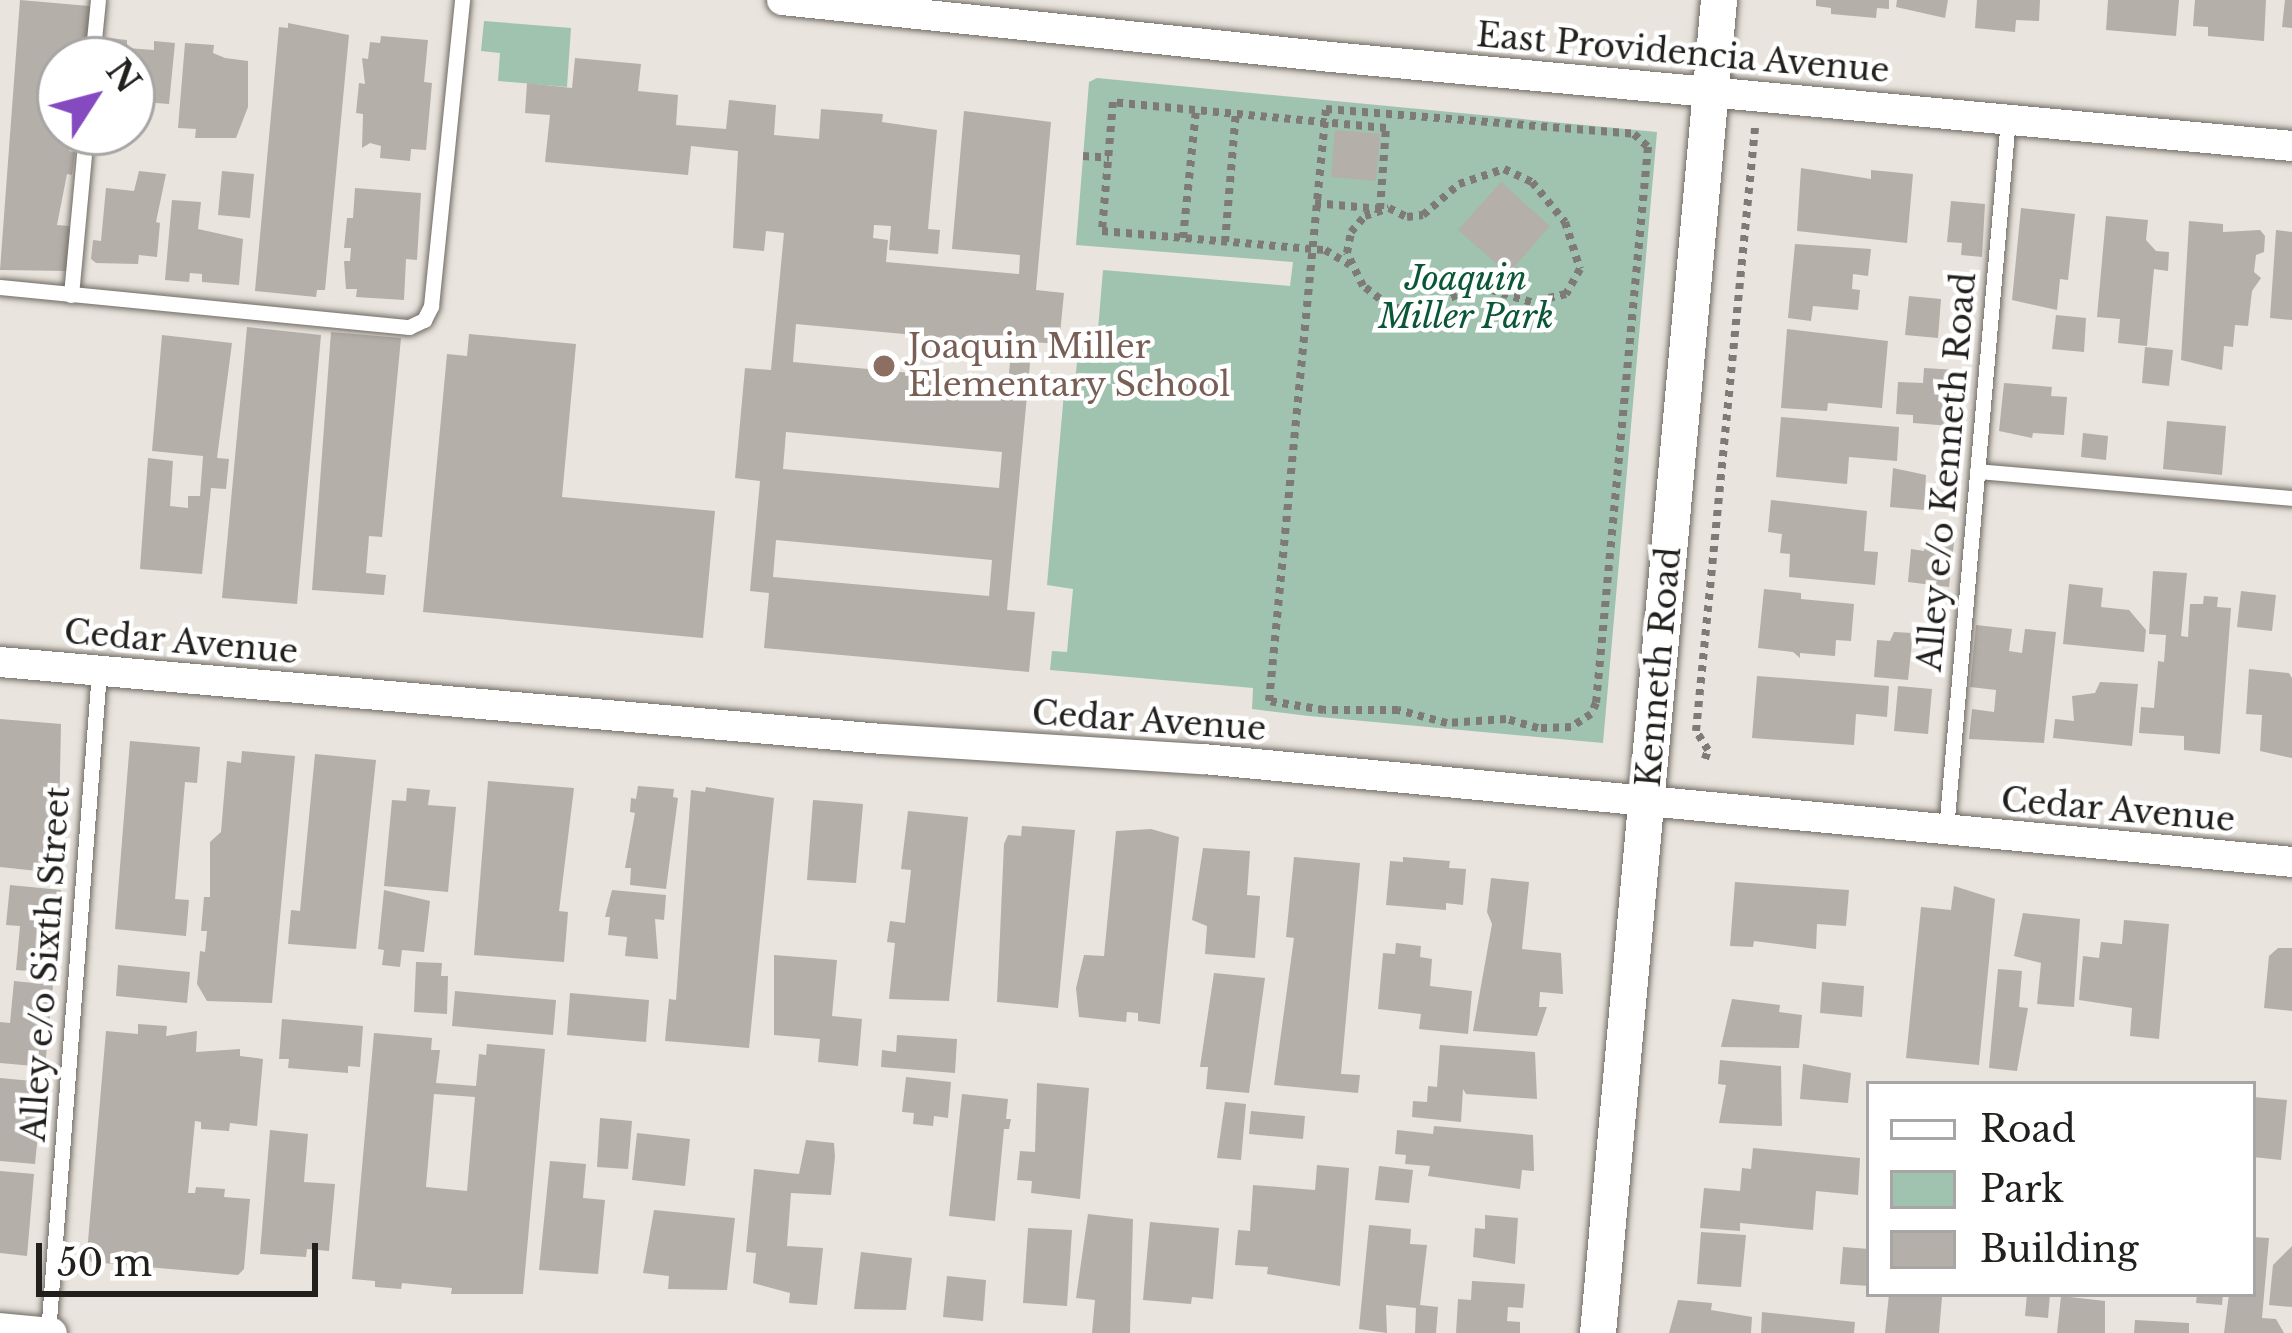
<!DOCTYPE html>
<style>
body{margin:0}
#map{position:relative;width:2292px;height:1333px;overflow:hidden;background:#e9e4dd;font-family:"Libre Baskerville",serif}
div>[style]{position:absolute}
[style*='--x']{left:calc(var(--x)*1px);top:calc(var(--y)*1px);width:calc(var(--w)*1px);rotate:calc(var(--a)*1deg)}
.green>*{inset:0;background:#9fc3ae}
.building>*{inset:0;background:#b4afa8}
.path>*{height:8px;margin-top:-4px;transform-origin:0;background:repeating-linear-gradient(90deg,#7e7a75 0 6px,transparent 0 12px)}
.roads{filter:drop-shadow(0 0 3px #6e6a63) drop-shadow(0 0 3px #6e6a63)}
.service>*{height:15px;margin:-7.5px;padding:0 7.5px;transform-origin:7.5px;border-radius:7.5px;background:#fff}
.minor>*{height:30px;margin:-15px;padding:0 15px;transform-origin:15px;border-radius:15px;background:#fff}
.tertiary>*{height:36px;margin:-18px;padding:0 18px;transform-origin:18px;border-radius:18px;background:#fff}
.dots>*{width:33px;height:33px;translate:-50% -50%;box-sizing:border-box;border:6px solid #fff;border-radius:50%}
span{translate:-50% -50%;white-space:nowrap;text-align:center;line-height:1.15;-webkit-text-stroke:9px #fff;paint-order:stroke}
.street-label{font-size:33px;color:#22201d}
.park-label{font-size:33px;color:#0a5636;font-style:italic}
.education-label{font-size:33px;color:#785e54}
.left{translate:0 -50%;text-align:left}
.legend{position:absolute;left:1866px;top:1081px;width:390px;height:216px;box-sizing:border-box;background:#fff;border:3px solid #a7a6a5;margin:0;padding:15px 21px;list-style:none;font-size:36px;color:#22201d}
.legend li{display:flex;align-items:center;gap:24px;height:60px}
.legend b{width:60px;border:3px solid #a7a6a5}
.north{position:absolute;left:36px;top:36px;width:120px;height:120px;box-sizing:border-box;background:#fff;border:3px solid #a7a6a5;border-radius:50%;rotate:54deg;font-size:33px;font-weight:700;line-height:48px;text-align:center;color:#22201d}
.north::after{content:'';display:block;margin:auto;width:42px;height:54px;background:#854ac0;clip-path:polygon(50% 0,100% 100%,50% 72%,0 100%)}
.scale{position:absolute;left:36px;top:1243px;width:282px;height:54px;box-sizing:border-box;border:6px solid #22201d;border-top:0;padding-left:15px;font-size:36px;line-height:42px;white-space:nowrap;color:#22201d;-webkit-text-stroke:9px #fff;paint-order:stroke}
</style>
<div id="map">
<div class="green">
<div style="clip-path:polygon(484px 21px,571px 28px,567px 87px,498px 81px,500px 53px,481px 51px)"></div>
<div style="clip-path:polygon(1097px 78px,1657px 132px,1603px 743px,1309px 716px,1252px 709px,1253px 688px,1050px 670px,1052px 651px,1067px 652px,1073px 589px,1047px 585px,1064px 393px,1074px 393px,1079px 341px,1097px 342px,1103px 270px,1290px 286px,1293px 262px,1076px 245px,1089px 82px)"></div>
</div>
<div class="building">
<div style="clip-path:polygon(20px 0,89px 6px,92px 11px,89px 46px,75px 45px,73px 60px,60px 60px,60px 132px,77px 132px,69px 151px,75px 152px,72px 175px,67px 174px,57px 225px,69px 226px,72px 237px,68px 271px,0 270px)"></div>
<div style="clip-path:polygon(1816px 0,1889px 0,1889px 9px,1877px 8px,1876px 18px,1831px 14px,1831px 8px,1816px 6px)"></div>
<div style="clip-path:polygon(1897px 0,1948px 0,1945px 18px,1896px 7px)"></div>
<div style="clip-path:polygon(1977px 0,2040px 0,2039px 21px,2016px 20px,2015px 32px,1975px 28px)"></div>
<div style="clip-path:polygon(2108px 0,2179px 0,2176px 36px,2106px 30px)"></div>
<div style="clip-path:polygon(2195px 0,2266px 0,2264px 41px,2208px 36px,2208px 27px,2193px 26px)"></div>
<div style="clip-path:polygon(2285px 0,2292px 0,2292px 28px,2282px 27px)"></div>
<div style="clip-path:polygon(288px 23px,349px 35px,325px 290px,317px 290px,316px 297px,255px 291px,279px 27px,288px 28px)"></div>
<div style="clip-path:polygon(381px 36px,428px 40px,424px 82px,432px 83px,426px 150px,411px 149px,410px 161px,380px 158px,381px 146px,370px 143px,362px 148px,363px 114px,356px 113px,359px 83px,365px 84px,362px 58px,368px 59px,370px 42px,380px 43px)"></div>
<div style="clip-path:polygon(100px 37px,127px 40px,127px 48px,154px 50px,154px 41px,175px 43px,169px 104px,143px 102px,142px 110px,132px 109px,132px 60px,98px 60px)"></div>
<div style="clip-path:polygon(185px 43px,214px 45px,213px 53px,225px 58px,248px 61px,248px 107px,236px 138px,195px 138px,196px 129px,178px 128px)"></div>
<div style="clip-path:polygon(evenodd,575px 58px,641px 64px,638px 91px,678px 95px,676px 125px,726px 129px,729px 100px,776px 105px,774px 135px,819px 139px,821px 109px,883px 114px,882px 122px,937px 130px,928px 229px,940px 230px,938px 254px,889px 250px,891px 226px,874px 225px,873px 238px,888px 240px,886px 262px,1019px 274px,1020px 255px,952px 249px,964px 111px,1051px 122px,1036px 290px,1064px 293px,1059px 344px,1032px 342px,1007px 610px,1035px 612px,1029px 672px,764px 648px,769px 593px,750px 591px,760px 481px,735px 478px,745px 368px,771px 370px,784px 233px,766px 231px,764px 251px,733px 248px,738px 151px,691px 146px,688px 175px,545px 162px,550px 115px,525px 113px,527px 83px,572px 88px,575px 58px,796px 324px,1012px 344px,1008px 382px,793px 362px,796px 324px,575px 58px,786px 432px,1002px 452px,999px 488px,783px 469px,786px 432px,575px 58px,776px 540px,992px 560px,989px 596px,773px 577px,776px 540px)"></div>
<div style="clip-path:polygon(1335px 130px,1380px 134px,1376px 181px,1331px 177px)"></div>
<div style="clip-path:polygon(1801px 168px,1871px 179px,1871px 170px,1913px 174px,1907px 243px,1797px 231px)"></div>
<div style="clip-path:polygon(139px 171px,166px 174px,156px 222px,160px 223px,157px 257px,139px 255px,138px 264px,96px 263px,91px 259px,93px 240px,101px 241px,106px 188px,134px 191px)"></div>
<div style="clip-path:polygon(222px 171px,254px 174px,250px 218px,218px 215px)"></div>
<div style="clip-path:polygon(1501px 182px,1550px 226px,1508px 274px,1458px 230px)"></div>
<div style="clip-path:polygon(355px 188px,421px 193px,417px 260px,406px 259px,404px 300px,356px 297px,357px 289px,346px 289px,344px 261px,350px 261px,351px 248px,344px 248px,347px 218px,353px 218px)"></div>
<div style="clip-path:polygon(172px 200px,201px 202px,198px 229px,243px 239px,239px 285px,202px 282px,202px 274px,190px 273px,189px 282px,165px 280px)"></div>
<div style="clip-path:polygon(1951px 201px,1985px 204px,1982px 257px,1961px 255px,1962px 243px,1947px 242px)"></div>
<div style="clip-path:polygon(2021px 208px,2075px 214px,2068px 280px,2060px 279px,2057px 310px,2012px 300px)"></div>
<div style="clip-path:polygon(2106px 216px,2148px 220px,2146px 240px,2156px 251px,2169px 252px,2168px 271px,2154px 269px,2147px 346px,2118px 343px,2120px 319px,2097px 317px)"></div>
<div style="clip-path:polygon(2189px 221px,2223px 224px,2223px 232px,2260px 230px,2265px 236px,2264px 252px,2256px 255px,2254px 272px,2261px 278px,2252px 291px,2248px 326px,2235px 325px,2233px 347px,2224px 346px,2222px 370px,2181px 360px)"></div>
<div style="clip-path:polygon(2276px 230px,2292px 232px,2292px 320px,2270px 318px)"></div>
<div style="clip-path:polygon(1795px 244px,1871px 249px,1868px 276px,1853px 274px,1852px 289px,1860px 290px,1858px 310px,1813px 306px,1811px 321px,1788px 318px)"></div>
<div style="clip-path:polygon(1909px 296px,1941px 299px,1938px 338px,1905px 335px)"></div>
<div style="clip-path:polygon(2056px 315px,2086px 318px,2084px 352px,2052px 349px)"></div>
<div style="clip-path:polygon(247px 327px,321px 335px,297px 604px,222px 598px)"></div>
<div style="clip-path:polygon(1787px 329px,1888px 341px,1882px 408px,1828px 403px,1827px 411px,1781px 408px)"></div>
<div style="clip-path:polygon(331px 332px,401px 338px,382px 537px,369px 536px,366px 573px,386px 575px,384px 595px,312px 590px)"></div>
<div style="clip-path:polygon(469px 334px,576px 344px,562px 497px,715px 511px,703px 638px,423px 612px,447px 354px,467px 356px)"></div>
<div style="clip-path:polygon(162px 335px,232px 343px,217px 458px,229px 459px,226px 489px,211px 488px,202px 574px,140px 569px,148px 458px,173px 461px,170px 506px,188px 508px,188px 496px,200px 496px,203px 456px,152px 451px)"></div>
<div style="clip-path:polygon(2145px 347px,2173px 350px,2169px 386px,2142px 383px)"></div>
<div style="clip-path:polygon(1924px 368px,1958px 370px,1951px 426px,1913px 423px,1913px 415px,1896px 414px,1898px 382px,1923px 383px)"></div>
<div style="clip-path:polygon(2004px 383px,2052px 387px,2051px 396px,2067px 397px,2064px 435px,2033px 433px,2032px 438px,1999px 431px)"></div>
<div style="clip-path:polygon(1781px 417px,1899px 427px,1897px 461px,1849px 457px,1847px 484px,1776px 477px)"></div>
<div style="clip-path:polygon(2167px 421px,2226px 426px,2222px 475px,2163px 469px)"></div>
<div style="clip-path:polygon(2083px 433px,2108px 436px,2106px 460px,2081px 457px)"></div>
<div style="clip-path:polygon(1893px 468px,1926px 475px,1924px 510px,1890px 507px)"></div>
<div style="clip-path:polygon(1771px 500px,1867px 511px,1864px 551px,1878px 552px,1875px 585px,1789px 577px,1790px 554px,1780px 553px,1782px 534px,1768px 532px)"></div>
<div style="clip-path:polygon(1926px 539px,1954px 542px,1949px 587px,1908px 582px,1911px 549px,1924px 551px)"></div>
<div style="clip-path:polygon(2153px 571px,2187px 573px,2181px 636px,2188px 637px,2190px 604px,2203px 604px,2204px 596px,2218px 597px,2217px 607px,2231px 608px,2220px 754px,2184px 750px,2184px 736px,2139px 733px,2141px 707px,2154px 708px,2158px 661px,2164px 662px,2166px 635px,2149px 634px)"></div>
<div style="clip-path:polygon(2069px 584px,2103px 588px,2101px 607px,2129px 610px,2146px 630px,2144px 652px,2063px 644px)"></div>
<div style="clip-path:polygon(1764px 589px,1801px 593px,1801px 599px,1854px 604px,1851px 641px,1836px 640px,1835px 656px,1800px 653px,1800px 658px,1793px 652px,1758px 648px)"></div>
<div style="clip-path:polygon(2241px 591px,2276px 595px,2272px 631px,2237px 627px)"></div>
<div style="clip-path:polygon(1976px 625px,2012px 629px,2009px 651px,2022px 653px,2025px 629px,2056px 632px,2044px 743px,1969px 739px,1972px 709px,1994px 712px,1996px 690px,1970px 687px)"></div>
<div style="clip-path:polygon(1894px 632px,1913px 633px,1908px 680px,1874px 677px,1877px 640px,1890px 641px)"></div>
<div style="clip-path:polygon(2249px 669px,2289px 673px,2292px 678px,2292px 758px,2260px 751px,2262px 715px,2246px 714px)"></div>
<div style="clip-path:polygon(1757px 676px,1889px 686px,1887px 717px,1856px 714px,1854px 745px,1752px 738px)"></div>
<div style="clip-path:polygon(2100px 682px,2138px 684px,2132px 746px,2053px 738px,2055px 719px,2074px 721px,2072px 696px,2095px 693px)"></div>
<div style="clip-path:polygon(1898px 686px,1932px 689px,1928px 734px,1894px 731px)"></div>
<div style="clip-path:polygon(0 719px,61px 724px,59px 823px,52px 823px,47px 872px,0 867px)"></div>
<div style="clip-path:polygon(130px 741px,200px 747px,197px 783px,185px 782px,175px 899px,189px 900px,186px 936px,115px 929px)"></div>
<div style="clip-path:polygon(242px 751px,295px 756px,272px 1003px,207px 1001px,197px 984px,200px 951px,205px 952px,207px 931px,201px 931px,204px 897px,210px 897px,210px 842px,221px 832px,227px 761px,241px 763px)"></div>
<div style="clip-path:polygon(315px 754px,376px 760px,356px 949px,288px 944px,291px 910px,300px 911px)"></div>
<div style="clip-path:polygon(488px 781px,574px 788px,559px 911px,568px 912px,564px 962px,474px 955px)"></div>
<div style="clip-path:polygon(638px 786px,674px 789px,673px 797px,678px 798px,666px 889px,630px 885px,631px 868px,625px 868px,635px 813px,630px 812px,631px 798px,636px 799px)"></div>
<div style="clip-path:polygon(706px 787px,774px 798px,749px 1048px,665px 1041px,669px 999px,676px 1000px,691px 790px,705px 792px)"></div>
<div style="clip-path:polygon(407px 788px,430px 790px,428px 805px,456px 807px,448px 892px,384px 886px,392px 800px,406px 801px)"></div>
<div style="clip-path:polygon(813px 800px,863px 804px,856px 883px,807px 880px)"></div>
<div style="clip-path:polygon(908px 811px,968px 817px,949px 1001px,889px 999px,895px 943px,887px 942px,890px 921px,905px 923px,911px 870px,901px 869px)"></div>
<div style="clip-path:polygon(1022px 826px,1075px 830px,1058px 1008px,997px 1002px,1004px 844px,1008px 835px,1021px 836px)"></div>
<div style="clip-path:polygon(1151px 829px,1179px 837px,1160px 1024px,1138px 1021px,1138px 1013px,1127px 1012px,1126px 1022px,1079px 1017px,1076px 988px,1084px 955px,1104px 956px,1116px 831px)"></div>
<div style="clip-path:polygon(1203px 848px,1250px 851px,1247px 895px,1260px 896px,1255px 958px,1205px 954px,1207px 926px,1192px 920px)"></div>
<div style="clip-path:polygon(1294px 857px,1360px 863px,1341px 1074px,1360px 1075px,1358px 1093px,1274px 1085px,1294px 938px,1286px 937px)"></div>
<div style="clip-path:polygon(1403px 857px,1450px 861px,1449px 868px,1466px 869px,1463px 905px,1446px 903px,1446px 910px,1386px 905px,1390px 861px,1403px 862px)"></div>
<div style="clip-path:polygon(1491px 878px,1529px 882px,1522px 949px,1561px 953px,1563px 994px,1540px 992px,1539px 1007px,1547px 1007px,1537px 1036px,1473px 1031px,1492px 924px,1487px 912px)"></div>
<div style="clip-path:polygon(1735px 882px,1849px 890px,1846px 926px,1817px 924px,1816px 949px,1754px 941px,1753px 947px,1730px 946px)"></div>
<div style="clip-path:polygon(10px 885px,61px 890px,54px 973px,16px 970px,20px 926px,6px 925px)"></div>
<div style="clip-path:polygon(1954px 886px,1995px 899px,1979px 1065px,1906px 1058px,1921px 907px,1951px 910px)"></div>
<div style="clip-path:polygon(384px 890px,430px 901px,424px 952px,402px 950px,400px 967px,382px 965px,384px 950px,378px 949px)"></div>
<div style="clip-path:polygon(612px 890px,666px 895px,664px 920px,655px 919px,658px 959px,625px 956px,627px 937px,608px 935px,610px 917px,605px 917px)"></div>
<div style="clip-path:polygon(2023px 913px,2080px 919px,2074px 1007px,2037px 1004px,2041px 963px,2014px 956px)"></div>
<div style="clip-path:polygon(2124px 920px,2169px 924px,2159px 1039px,2130px 1036px,2132px 1008px,2079px 1000px,2083px 956px,2099px 958px,2101px 942px,2122px 944px)"></div>
<div style="clip-path:polygon(1396px 943px,1421px 946px,1420px 957px,1432px 959px,1430px 986px,1472px 991px,1468px 1034px,1419px 1029px,1421px 1014px,1378px 1009px,1383px 953px,1395px 954px)"></div>
<div style="clip-path:polygon(2278px 948px,2292px 948px,2292px 1011px,2264px 1008px,2269px 956px)"></div>
<div style="clip-path:polygon(774px 955px,837px 960px,832px 1016px,862px 1019px,858px 1066px,818px 1062px,820px 1039px,774px 1035px)"></div>
<div style="clip-path:polygon(416px 962px,442px 963px,441px 976px,448px 976px,447px 1014px,414px 1012px)"></div>
<div style="clip-path:polygon(118px 965px,190px 972px,187px 1003px,116px 996px)"></div>
<div style="clip-path:polygon(1998px 969px,2022px 971px,2019px 1007px,2028px 1008px,2017px 1071px,1989px 1068px)"></div>
<div style="clip-path:polygon(1214px 973px,1265px 978px,1249px 1093px,1206px 1089px,1208px 1067px,1200px 1067px)"></div>
<div style="clip-path:polygon(14px 981px,53px 985px,45px 1067px,0 1063px,0 1022px,10px 1023px)"></div>
<div style="clip-path:polygon(1822px 982px,1864px 986px,1862px 1017px,1820px 1013px)"></div>
<div style="clip-path:polygon(455px 991px,556px 1000px,553px 1035px,452px 1026px)"></div>
<div style="clip-path:polygon(570px 993px,649px 1000px,646px 1042px,567px 1035px)"></div>
<div style="clip-path:polygon(1732px 999px,1780px 1005px,1779px 1012px,1802px 1015px,1799px 1048px,1721px 1047px)"></div>
<div style="clip-path:polygon(282px 1019px,363px 1026px,360px 1067px,348px 1066px,348px 1073px,288px 1068px,289px 1059px,279px 1059px)"></div>
<div style="clip-path:polygon(138px 1024px,167px 1026px,166px 1036px,197px 1031px,196px 1052px,240px 1049px,240px 1056px,263px 1059px,257px 1126px,230px 1123px,229px 1131px,201px 1129px,201px 1122px,195px 1121px,188px 1193px,195px 1193px,196px 1187px,225px 1189px,224px 1197px,250px 1199px,244px 1269px,238px 1275px,91px 1262px,87px 1253px,106px 1031px,138px 1034px)"></div>
<div style="clip-path:polygon(evenodd,374px 1033px,432px 1038px,431px 1050px,440px 1050px,436px 1083px,476px 1086px,479px 1054px,486px 1055px,487px 1044px,545px 1049px,523px 1294px,451px 1294px,452px 1288px,402px 1283px,401px 1289px,375px 1287px,375px 1281px,352px 1279px,374px 1033px,434px 1094px,475px 1097px,467px 1191px,426px 1187px,434px 1094px)"></div>
<div style="clip-path:polygon(897px 1035px,957px 1039px,955px 1073px,881px 1067px,882px 1050px,896px 1052px)"></div>
<div style="clip-path:polygon(1440px 1045px,1535px 1052px,1537px 1099px,1466px 1094px,1463px 1089px,1461px 1122px,1412px 1117px,1413px 1101px,1427px 1102px,1428px 1086px,1437px 1087px)"></div>
<div style="clip-path:polygon(1720px 1060px,1781px 1066px,1782px 1126px,1719px 1123px,1726px 1085px,1718px 1084px)"></div>
<div style="clip-path:polygon(1803px 1064px,1851px 1073px,1848px 1103px,1800px 1099px)"></div>
<div style="clip-path:polygon(906px 1077px,951px 1082px,948px 1118px,934px 1116px,933px 1126px,913px 1124px,914px 1113px,902px 1112px)"></div>
<div style="clip-path:polygon(0 1078px,43px 1082px,35px 1164px,0 1161px)"></div>
<div style="clip-path:polygon(1037px 1083px,1089px 1088px,1080px 1199px,1031px 1193px,1032px 1181px,1017px 1180px,1020px 1151px,1035px 1152px)"></div>
<div style="clip-path:polygon(962px 1094px,1008px 1099px,1006px 1119px,1011px 1119px,1009px 1129px,1004px 1129px,995px 1221px,949px 1216px)"></div>
<div style="clip-path:polygon(2253px 1097px,2287px 1100px,2281px 1160px,2253px 1157px)"></div>
<div style="clip-path:polygon(1225px 1102px,1246px 1104px,1241px 1160px,1217px 1158px)"></div>
<div style="clip-path:polygon(1251px 1111px,1305px 1116px,1303px 1139px,1249px 1134px)"></div>
<div style="clip-path:polygon(600px 1118px,632px 1121px,628px 1169px,597px 1167px)"></div>
<div style="clip-path:polygon(1434px 1126px,1533px 1135px,1534px 1171px,1522px 1170px,1520px 1189px,1428px 1176px,1430px 1166px,1405px 1164px,1406px 1155px,1395px 1154px,1397px 1130px,1433px 1134px)"></div>
<div style="clip-path:polygon(270px 1130px,308px 1134px,304px 1182px,335px 1184px,329px 1251px,307px 1249px,306px 1257px,260px 1254px)"></div>
<div style="clip-path:polygon(637px 1133px,690px 1139px,685px 1186px,632px 1180px)"></div>
<div style="clip-path:polygon(806px 1140px,834px 1143px,835px 1157px,831px 1195px,791px 1193px,787px 1246px,823px 1248px,817px 1305px,789px 1303px,790px 1293px,753px 1283px,756px 1253px,746px 1252px,754px 1169px,799px 1174px)"></div>
<div style="clip-path:polygon(1753px 1148px,1860px 1158px,1858px 1195px,1816px 1191px,1813px 1230px,1740px 1223px,1740px 1231px,1700px 1228px,1704px 1188px,1740px 1191px,1742px 1168px,1751px 1169px)"></div>
<div style="clip-path:polygon(550px 1161px,586px 1164px,583px 1198px,605px 1200px,598px 1274px,539px 1270px)"></div>
<div style="clip-path:polygon(1317px 1165px,1349px 1168px,1340px 1286px,1267px 1274px,1268px 1267px,1235px 1265px,1238px 1230px,1250px 1231px,1253px 1185px,1315px 1190px)"></div>
<div style="clip-path:polygon(1379px 1166px,1413px 1170px,1409px 1203px,1375px 1200px)"></div>
<div style="clip-path:polygon(0 1171px,34px 1174px,27px 1256px,0 1253px)"></div>
<div style="clip-path:polygon(654px 1210px,735px 1218px,727px 1290px,668px 1289px,669px 1276px,643px 1273px)"></div>
<div style="clip-path:polygon(1088px 1214px,1133px 1219px,1130px 1333px,1092px 1333px,1095px 1300px,1076px 1298px)"></div>
<div style="clip-path:polygon(1485px 1215px,1518px 1218px,1515px 1264px,1473px 1257px,1475px 1228px,1485px 1229px)"></div>
<div style="clip-path:polygon(1150px 1222px,1219px 1228px,1213px 1299px,1192px 1297px,1191px 1304px,1143px 1300px)"></div>
<div style="clip-path:polygon(1369px 1225px,1411px 1229px,1410px 1244px,1427px 1245px,1420px 1305px,1438px 1307px,1436px 1333px,1415px 1333px,1416px 1308px,1386px 1305px,1387px 1333px,1359px 1329px)"></div>
<div style="clip-path:polygon(1028px 1228px,1072px 1230px,1067px 1306px,1023px 1303px)"></div>
<div style="clip-path:polygon(1701px 1232px,1746px 1235px,1741px 1287px,1697px 1284px)"></div>
<div style="clip-path:polygon(2253px 1237px,2269px 1238px,2262px 1318px,2276px 1319px,2284px 1333px,2224px 1333px,2229px 1294px,2253px 1294px)"></div>
<div style="clip-path:polygon(2292px 1246px,2292px 1307px,2269px 1305px,2273px 1265px)"></div>
<div style="clip-path:polygon(1843px 1247px,1869px 1249px,1869px 1286px,1840px 1284px)"></div>
<div style="clip-path:polygon(861px 1252px,912px 1258px,906px 1310px,854px 1309px)"></div>
<div style="clip-path:polygon(947px 1276px,986px 1280px,983px 1321px,943px 1317px)"></div>
<div style="clip-path:polygon(1472px 1281px,1525px 1284px,1523px 1308px,1508px 1307px,1507px 1321px,1520px 1322px,1520px 1333px,1456px 1333px,1458px 1299px,1471px 1300px)"></div>
<div style="clip-path:polygon(1889px 1294px,1942px 1297px,1939px 1333px,1885px 1333px)"></div>
<div style="clip-path:polygon(2027px 1294px,2050px 1294px,2048px 1318px,2025px 1316px)"></div>
<div style="clip-path:polygon(2197px 1294px,2223px 1294px,2222px 1305px,2196px 1303px)"></div>
<div style="clip-path:polygon(2061px 1296px,2105px 1301px,2105px 1333px,2057px 1333px)"></div>
<div style="clip-path:polygon(1678px 1300px,1712px 1303px,1711px 1310px,1752px 1317px,1751px 1333px,1669px 1333px)"></div>
<div style="clip-path:polygon(1762px 1312px,1855px 1322px,1854px 1333px,1761px 1333px)"></div>
<div style="clip-path:polygon(2135px 1320px,2189px 1323px,2189px 1333px,2134px 1333px)"></div>
</div>
<div class="path">
<div style="--x:1326;--y:109;--w:309;--a:4.6"></div>
<div style="--x:1634;--y:134;--w:19;--a:43"></div>
<div style="--x:1648;--y:147;--w:558;--a:95.34"></div>
<div style="--x:1596;--y:703;--w:12;--a:114"></div>
<div style="--x:1591;--y:714;--w:24;--a:147"></div>
<div style="--x:1571;--y:727;--w:33;--a:178"></div>
<div style="--x:1538;--y:728;--w:33;--a:-164"></div>
<div style="--x:1506;--y:719;--w:59;--a:176.1"></div>
<div style="--x:1447;--y:723;--w:51;--a:-165.1"></div>
<div style="--x:1398;--y:710;--w:74;--a:180"></div>
<div style="--x:1324;--y:710;--w:56;--a:-170.7"></div>
<div style="--x:1269;--y:701;--w:595;--a:-84.5"></div>
<div style="--x:1083;--y:156;--w:26;--a:4"></div>
<div style="--x:1504;--y:169;--w:31;--a:25"></div>
<div style="--x:1532;--y:182;--w:52;--a:50.5"></div>
<div style="--x:1565;--y:222;--w:49;--a:72.3"></div>
<div style="--x:1580;--y:269;--w:29;--a:119"></div>
<div style="--x:1566;--y:294;--w:36;--a:167"></div>
<div style="--x:1531;--y:302;--w:54;--a:-162.9"></div>
<div style="--x:1479;--y:286;--w:70;--a:158.2"></div>
<div style="--x:1414;--y:312;--w:26;--a:-167"></div>
<div style="--x:1389;--y:306;--w:33;--a:-142"></div>
<div style="--x:1363;--y:286;--w:37;--a:-116"></div>
<div style="--x:1347;--y:253;--w:21;--a:-79"></div>
<div style="--x:1351;--y:232;--w:21;--a:-49"></div>
<div style="--x:1365;--y:216;--w:25;--a:-18"></div>
<div style="--x:1389;--y:208;--w:20;--a:27"></div>
<div style="--x:1407;--y:217;--w:16;--a:-7"></div>
<div style="--x:1423;--y:215;--w:48;--a:-40.7"></div>
<div style="--x:1459;--y:184;--w:47;--a:-18.4"></div>
<div style="--x:1315;--y:203;--w:65;--a:5.3"></div>
<div style="--x:1380;--y:209;--w:81;--a:-85.8"></div>
<div style="--x:1386;--y:128;--w:274;--a:-174.6"></div>
<div style="--x:1113;--y:102;--w:129;--a:94.9"></div>
<div style="--x:1102;--y:231;--w:224;--a:4.9"></div>
<div style="--x:1325;--y:250;--w:29;--a:31"></div>
<div style="--x:1183;--y:238;--w:130;--a:-84.2"></div>
<div style="--x:1225;--y:242;--w:130;--a:-85.2"></div>
<div style="--x:1705;--y:759;--w:9;--a:-72"></div>
<div style="--x:1708;--y:750;--w:22;--a:-122"></div>
<div style="--x:1696;--y:731;--w:606;--a:-84.41"></div>
</div>
<div class="roads">
<div class="service">
<div style="--x:92;--y:60;--w:60;--a:-84.3"></div>
<div style="--x:0;--y:287;--w:411;--a:5.6"></div>
<div style="--x:409;--y:327;--w:17;--a:-25"></div>
<div style="--x:424;--y:320;--w:16;--a:-63"></div>
<div style="--x:431;--y:306;--w:308;--a:-84.2"></div>
<div style="--x:71;--y:295;--w:164;--a:-84.7"></div>
<div style="--x:1977;--y:471;--w:316;--a:4.9"></div>
<div style="--x:1946;--y:830;--w:714;--a:-85.02"></div>
<div style="--x:48;--y:1333;--w:663;--a:-85.59"></div>
</div>
<div class="minor">
<div style="--x:782;--y:0;--w:552;--a:5.93"></div>
<div style="--x:1331;--y:57;--w:965;--a:5.29"></div>
<div style="--x:0;--y:662;--w:885;--a:4.99"></div>
<div style="--x:882;--y:739;--w:322;--a:3.6"></div>
<div style="--x:1203;--y:759;--w:1094;--a:5.4"></div>
<div style="--x:0;--y:1328;--w:52;--a:5.5"></div>
</div>
<div class="tertiary">
<div style="--x:1598;--y:1333;--w:1338;--a:-84.81"></div>
</div>
</div>
<div class="dots">
<div style="left:884px;top:366px;background:#8d6e63"></div>
</div>
<div class="street-label">
<span style="left:1683px;top:53px;rotate:5deg">East Providencia Avenue</span>
<span style="left:1947px;top:472px;rotate:-85deg">Alley e/o Kenneth Road</span>
<span style="left:181px;top:642px;rotate:5deg">Cedar Avenue</span>
<span style="left:1659px;top:667px;rotate:-85deg">Kenneth Road</span>
<span style="left:1149px;top:721px;rotate:4deg">Cedar Avenue</span>
<span style="left:2118px;top:810px;rotate:5deg">Cedar Avenue</span>
<span style="left:46px;top:964px;rotate:-86deg">Alley e/o Sixth Street</span>
</div>
<div class="park-label">
<span style="left:1466px;top:298px">Joaquin<br>Miller Park</span>
</div>
<div class="education-label">
<span class="left" style="left:908px;top:366px">Joaquin Miller<br>Elementary School</span>
</div>
<ul class="legend">
<li><b style="height:15px;background:#fff"></b>Road</li>
<li><b style="height:33px;background:#9fc3ae"></b>Park</li>
<li><b style="height:33px;background:#b4afa8"></b>Building</li>
</ul>
<div class="north">N</div>
<div class="scale">50 m</div>
</div>
